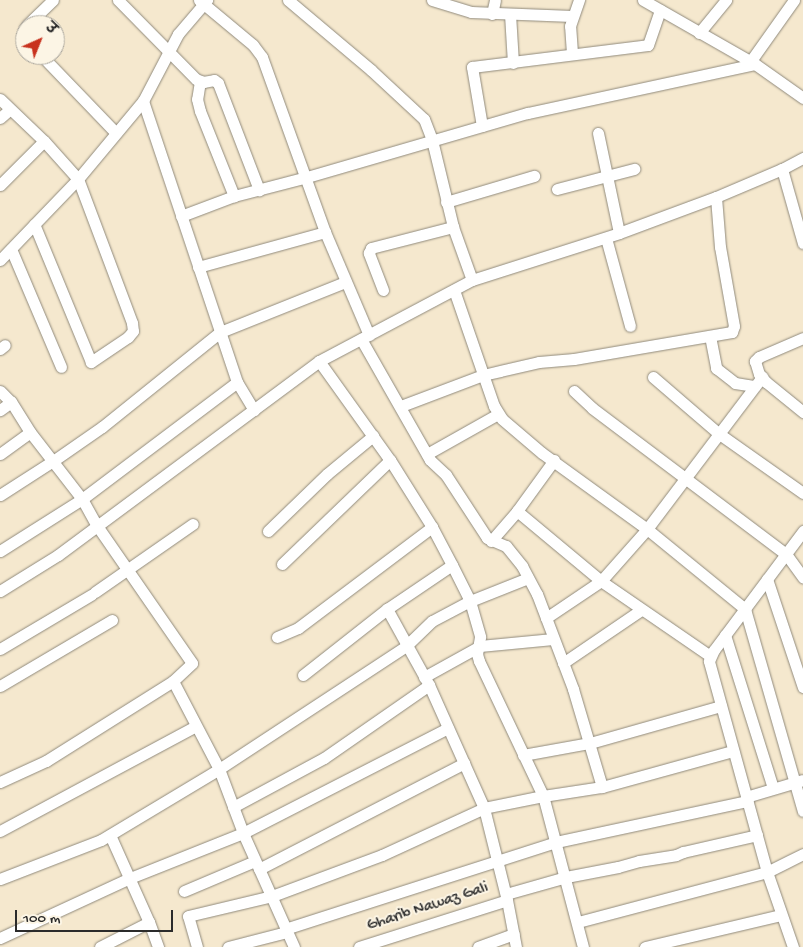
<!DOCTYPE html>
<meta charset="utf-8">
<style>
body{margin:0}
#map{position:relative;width:803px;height:947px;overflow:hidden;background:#f5e8ce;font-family:"Gochi Hand","Playpen Sans Deva",sans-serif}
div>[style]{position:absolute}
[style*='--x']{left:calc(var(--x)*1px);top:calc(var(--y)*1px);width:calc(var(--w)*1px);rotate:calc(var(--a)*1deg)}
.roads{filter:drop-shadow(0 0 1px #908a7c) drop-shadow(0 0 1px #908a7c)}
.minor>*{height:11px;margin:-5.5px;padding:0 5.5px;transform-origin:5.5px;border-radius:5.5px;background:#fff}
span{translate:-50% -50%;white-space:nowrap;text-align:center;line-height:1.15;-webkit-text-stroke:4px #fcf5e5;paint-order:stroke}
.street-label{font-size:16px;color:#2b2b2b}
.north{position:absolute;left:15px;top:15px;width:50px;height:50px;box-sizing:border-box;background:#fcf5e5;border:1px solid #a8a49b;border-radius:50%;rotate:44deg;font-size:14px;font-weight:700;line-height:20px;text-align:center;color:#2b2b2b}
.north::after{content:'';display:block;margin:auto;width:18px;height:22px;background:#c8321e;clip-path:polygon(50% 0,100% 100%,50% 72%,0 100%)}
.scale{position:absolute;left:15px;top:910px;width:158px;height:22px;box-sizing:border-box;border:2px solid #2b2b2b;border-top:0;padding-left:6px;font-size:15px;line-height:18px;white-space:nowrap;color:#2b2b2b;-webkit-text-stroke:4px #fcf5e5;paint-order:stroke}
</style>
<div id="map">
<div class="roads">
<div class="minor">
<div style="--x:118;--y:0;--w:111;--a:45.4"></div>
<div style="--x:196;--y:79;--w:8;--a:23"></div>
<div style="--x:203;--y:82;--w:11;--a:-10"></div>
<div style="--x:214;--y:80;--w:5;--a:37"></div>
<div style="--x:218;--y:83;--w:115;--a:69"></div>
<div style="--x:199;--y:0;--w:70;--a:39.8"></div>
<div style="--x:253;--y:45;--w:15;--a:53"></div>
<div style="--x:262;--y:57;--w:186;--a:70.2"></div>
<div style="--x:325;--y:232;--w:112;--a:66.9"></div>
<div style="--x:288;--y:0;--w:109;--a:40.1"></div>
<div style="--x:371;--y:70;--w:72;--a:42.8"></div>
<div style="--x:424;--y:119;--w:22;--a:69"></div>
<div style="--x:432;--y:140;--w:89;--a:76.4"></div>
<div style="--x:453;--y:227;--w:56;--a:70.3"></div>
<div style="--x:432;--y:0;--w:41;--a:17.1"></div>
<div style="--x:471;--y:12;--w:101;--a:2.3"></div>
<div style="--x:643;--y:0;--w:129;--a:29.7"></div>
<div style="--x:755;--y:64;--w:59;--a:35.3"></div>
<div style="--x:492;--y:14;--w:14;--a:-78"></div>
<div style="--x:510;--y:14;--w:49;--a:86.5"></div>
<div style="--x:27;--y:25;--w:36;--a:-44"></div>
<div style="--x:25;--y:28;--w:10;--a:90"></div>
<div style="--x:699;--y:33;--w:43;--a:-50.7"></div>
<div style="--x:572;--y:53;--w:27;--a:-94"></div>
<div style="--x:570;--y:26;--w:28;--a:-71"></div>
<div style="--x:41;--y:55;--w:108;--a:46.1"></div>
<div style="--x:750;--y:62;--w:76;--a:-54.6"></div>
<div style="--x:200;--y:81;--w:18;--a:99"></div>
<div style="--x:197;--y:99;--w:12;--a:76"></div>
<div style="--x:200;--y:111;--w:92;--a:68.2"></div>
<div style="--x:0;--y:99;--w:61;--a:43.7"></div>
<div style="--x:44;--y:141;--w:51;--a:48.2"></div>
<div style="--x:78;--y:179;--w:154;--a:69.4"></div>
<div style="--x:132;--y:323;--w:8;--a:83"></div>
<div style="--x:133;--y:331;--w:8;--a:130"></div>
<div style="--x:128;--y:337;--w:45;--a:146"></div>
<div style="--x:91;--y:362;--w:149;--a:-112.4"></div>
<div style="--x:0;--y:118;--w:13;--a:-42"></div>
<div style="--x:482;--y:126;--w:60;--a:-99.6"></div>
<div style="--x:472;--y:67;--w:177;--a:-7.1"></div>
<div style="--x:648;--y:45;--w:37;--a:-71"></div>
<div style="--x:598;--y:133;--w:102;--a:78.1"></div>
<div style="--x:782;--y:169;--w:77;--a:74.2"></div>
<div style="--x:0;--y:185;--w:62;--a:-45"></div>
<div style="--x:557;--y:189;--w:80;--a:-14.6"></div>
<div style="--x:446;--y:202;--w:92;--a:-16.5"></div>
<div style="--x:181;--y:216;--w:57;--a:-20.7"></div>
<div style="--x:234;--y:196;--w:75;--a:-14.6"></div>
<div style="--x:307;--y:177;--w:230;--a:-16.2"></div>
<div style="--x:528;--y:113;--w:232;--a:-12.2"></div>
<div style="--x:606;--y:238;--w:91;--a:74.7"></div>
<div style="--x:11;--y:249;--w:128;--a:67"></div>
<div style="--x:0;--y:260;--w:112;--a:-46.1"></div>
<div style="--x:78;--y:179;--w:102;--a:-50.2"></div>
<div style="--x:143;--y:101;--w:76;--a:-62.4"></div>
<div style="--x:178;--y:34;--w:45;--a:-49.5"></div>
<div style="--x:198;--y:267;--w:132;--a:-15.4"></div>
<div style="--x:383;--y:290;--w:40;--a:-111"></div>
<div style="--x:369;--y:253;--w:5;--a:-68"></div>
<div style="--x:371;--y:248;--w:85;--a:-14.4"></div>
<div style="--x:454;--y:290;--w:123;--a:71"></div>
<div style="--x:494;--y:406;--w:15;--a:58"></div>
<div style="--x:502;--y:419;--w:52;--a:40.4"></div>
<div style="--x:542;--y:453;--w:130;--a:35.9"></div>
<div style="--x:647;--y:529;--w:127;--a:39.2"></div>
<div style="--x:745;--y:609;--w:210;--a:74"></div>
<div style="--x:710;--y:336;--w:33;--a:79"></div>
<div style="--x:716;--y:368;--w:24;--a:38"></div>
<div style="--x:735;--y:383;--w:20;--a:9"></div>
<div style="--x:803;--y:338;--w:48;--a:156.6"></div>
<div style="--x:759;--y:357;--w:6;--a:135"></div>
<div style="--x:755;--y:361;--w:14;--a:73"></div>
<div style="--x:759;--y:374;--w:11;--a:49"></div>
<div style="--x:766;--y:382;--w:48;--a:39"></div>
<div style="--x:361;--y:339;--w:139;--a:60.3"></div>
<div style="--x:430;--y:460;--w:22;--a:43"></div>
<div style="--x:446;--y:475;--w:75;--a:56.9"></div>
<div style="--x:487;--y:538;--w:21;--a:23"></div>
<div style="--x:506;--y:546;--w:26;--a:51"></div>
<div style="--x:522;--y:566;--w:32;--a:62"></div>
<div style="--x:537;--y:594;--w:102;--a:69.2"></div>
<div style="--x:573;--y:689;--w:102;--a:73.5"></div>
<div style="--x:0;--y:349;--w:6;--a:-39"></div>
<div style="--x:319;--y:361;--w:122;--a:54.4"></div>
<div style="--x:390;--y:460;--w:79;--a:57.9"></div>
<div style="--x:432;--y:527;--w:43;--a:62.2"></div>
<div style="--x:452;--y:565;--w:40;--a:63.4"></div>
<div style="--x:470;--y:601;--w:37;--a:74"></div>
<div style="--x:480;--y:637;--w:17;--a:100"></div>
<div style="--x:477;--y:654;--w:7;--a:74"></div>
<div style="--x:479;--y:661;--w:149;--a:64.6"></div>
<div style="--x:543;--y:796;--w:60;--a:168.5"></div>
<div style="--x:484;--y:808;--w:95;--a:76"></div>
<div style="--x:507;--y:900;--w:48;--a:79.2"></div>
<div style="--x:653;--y:377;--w:86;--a:40.7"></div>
<div style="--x:718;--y:433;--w:104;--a:35.2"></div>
<div style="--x:237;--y:382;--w:33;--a:59"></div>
<div style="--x:0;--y:391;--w:16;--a:45"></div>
<div style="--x:11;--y:402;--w:14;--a:144"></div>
<div style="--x:574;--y:391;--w:25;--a:43"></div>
<div style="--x:592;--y:408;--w:243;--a:37"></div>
<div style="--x:786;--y:554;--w:29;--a:54"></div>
<div style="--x:401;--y:406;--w:88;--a:-20.7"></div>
<div style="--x:483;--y:375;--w:57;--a:-13.1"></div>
<div style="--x:539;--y:362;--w:35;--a:-5"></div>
<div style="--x:574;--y:359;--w:160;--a:-9.7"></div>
<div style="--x:732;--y:332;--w:6;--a:-72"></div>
<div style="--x:734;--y:326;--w:80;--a:-100"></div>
<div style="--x:720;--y:247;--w:50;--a:-94.6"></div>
<div style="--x:0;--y:454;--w:37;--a:-36"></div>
<div style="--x:427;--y:454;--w:81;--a:-29.4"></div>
<div style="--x:0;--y:495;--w:63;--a:-32.7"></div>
<div style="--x:53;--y:461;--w:60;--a:-34.8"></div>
<div style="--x:102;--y:427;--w:151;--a:-38.8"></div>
<div style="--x:220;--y:332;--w:135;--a:-21.8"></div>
<div style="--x:517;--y:511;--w:109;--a:39.8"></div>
<div style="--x:601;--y:581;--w:132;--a:34.5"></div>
<div style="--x:268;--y:531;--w:82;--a:-44"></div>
<div style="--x:327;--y:474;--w:60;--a:-39.6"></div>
<div style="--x:491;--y:541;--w:40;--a:-49"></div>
<div style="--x:517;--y:511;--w:63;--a:-54"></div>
<div style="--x:0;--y:551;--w:97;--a:-32.4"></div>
<div style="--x:82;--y:499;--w:194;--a:-37"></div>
<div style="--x:237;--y:382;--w:296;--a:-108.5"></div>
<div style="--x:282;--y:564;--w:150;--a:-43.9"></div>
<div style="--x:767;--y:579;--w:114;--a:71.6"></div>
<div style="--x:0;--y:591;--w:68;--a:-31.8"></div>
<div style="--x:58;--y:555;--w:325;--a:-36.6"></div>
<div style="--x:319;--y:361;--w:173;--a:-27.9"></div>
<div style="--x:472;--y:280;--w:154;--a:-17.7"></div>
<div style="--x:619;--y:233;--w:103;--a:-20.4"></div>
<div style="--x:716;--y:197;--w:72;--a:-23"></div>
<div style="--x:782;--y:169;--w:24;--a:-28"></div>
<div style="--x:95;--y:592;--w:119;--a:-34.8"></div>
<div style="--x:546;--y:618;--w:66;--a:-33.9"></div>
<div style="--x:601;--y:581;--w:69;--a:-48.5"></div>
<div style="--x:647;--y:529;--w:191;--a:-52.9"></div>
<div style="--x:725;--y:635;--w:160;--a:72.6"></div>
<div style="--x:277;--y:637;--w:23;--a:-23"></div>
<div style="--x:298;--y:628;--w:168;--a:-37"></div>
<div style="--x:0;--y:649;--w:106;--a:-30.7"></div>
<div style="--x:563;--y:663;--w:94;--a:-34.2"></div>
<div style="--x:303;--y:675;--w:107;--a:-38.2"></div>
<div style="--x:387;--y:609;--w:78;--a:-34.1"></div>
<div style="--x:424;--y:677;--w:64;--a:-29"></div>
<div style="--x:480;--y:646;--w:73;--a:-5.5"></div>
<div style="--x:173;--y:681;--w:99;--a:62.4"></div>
<div style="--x:219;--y:769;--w:68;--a:69.4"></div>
<div style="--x:243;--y:833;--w:125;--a:65.9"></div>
<div style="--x:0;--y:686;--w:130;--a:-30.5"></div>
<div style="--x:523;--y:755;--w:68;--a:-10.2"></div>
<div style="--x:590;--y:743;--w:136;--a:-15.8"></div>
<div style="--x:0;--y:782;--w:51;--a:-24.5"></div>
<div style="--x:46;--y:761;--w:150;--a:-32.2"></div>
<div style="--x:173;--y:681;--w:26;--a:-43"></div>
<div style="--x:192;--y:663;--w:167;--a:-124.7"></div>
<div style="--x:97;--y:526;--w:31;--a:-119"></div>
<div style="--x:82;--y:499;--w:85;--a:-127.8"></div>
<div style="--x:30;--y:432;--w:36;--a:-122"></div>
<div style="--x:746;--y:797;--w:59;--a:-16.6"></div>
<div style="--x:233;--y:807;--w:103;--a:-28.3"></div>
<div style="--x:324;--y:758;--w:128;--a:-34.8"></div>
<div style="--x:0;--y:831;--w:222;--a:-28.2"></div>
<div style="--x:110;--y:835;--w:95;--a:65.9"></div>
<div style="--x:149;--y:922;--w:27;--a:70"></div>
<div style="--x:259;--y:869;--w:231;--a:-27.3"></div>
<div style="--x:0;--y:879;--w:108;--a:-21.1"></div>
<div style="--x:101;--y:840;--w:138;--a:-31"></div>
<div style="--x:219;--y:769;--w:224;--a:-33.3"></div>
<div style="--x:406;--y:646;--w:36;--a:-44"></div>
<div style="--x:432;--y:621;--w:43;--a:-27.8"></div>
<div style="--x:470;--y:601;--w:62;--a:-21.6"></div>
<div style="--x:184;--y:891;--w:77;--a:-22.9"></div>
<div style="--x:506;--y:894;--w:62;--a:-15.8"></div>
<div style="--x:566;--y:877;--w:53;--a:-10.9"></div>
<div style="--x:618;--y:867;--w:22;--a:-16"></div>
<div style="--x:639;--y:861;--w:37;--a:-9"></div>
<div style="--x:676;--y:855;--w:8;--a:-23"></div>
<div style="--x:683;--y:852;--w:76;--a:-12.9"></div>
<div style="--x:578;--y:922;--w:196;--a:-14.8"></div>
<div style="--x:767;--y:872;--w:40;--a:-26.6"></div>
<div style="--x:285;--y:929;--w:285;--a:-17.8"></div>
<div style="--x:556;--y:842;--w:196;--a:-12.1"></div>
<div style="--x:0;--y:938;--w:143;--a:-24.8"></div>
<div style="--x:130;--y:878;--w:122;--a:-21.7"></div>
<div style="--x:243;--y:833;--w:230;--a:-27.1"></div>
<div style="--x:100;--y:947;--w:55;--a:-27"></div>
<div style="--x:197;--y:947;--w:32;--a:-106"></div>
<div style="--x:188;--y:916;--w:86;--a:-13.4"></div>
<div style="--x:272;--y:896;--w:117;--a:-20.4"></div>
<div style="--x:382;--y:855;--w:112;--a:-24.7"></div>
<div style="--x:484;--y:808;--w:135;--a:-114.1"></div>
<div style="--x:429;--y:685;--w:87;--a:-118.9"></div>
<div style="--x:228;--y:947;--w:61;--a:-14.3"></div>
<div style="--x:359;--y:947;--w:155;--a:-17.6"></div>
<div style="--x:478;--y:947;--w:38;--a:-20"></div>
<div style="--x:583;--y:947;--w:156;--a:-104.8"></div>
<div style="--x:543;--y:796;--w:60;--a:-8.7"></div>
<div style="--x:602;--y:787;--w:136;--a:-15.4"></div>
<div style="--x:645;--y:947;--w:139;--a:-13.3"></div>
<div style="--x:793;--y:947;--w:79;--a:-109.1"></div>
<div style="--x:767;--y:872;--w:219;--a:-105.4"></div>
<div style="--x:709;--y:661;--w:12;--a:-66"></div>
<div style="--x:714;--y:650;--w:149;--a:-53.2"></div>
</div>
</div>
<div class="street-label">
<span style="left:428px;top:908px;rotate:-18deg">Gharib Nawaz Gali</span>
</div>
<div class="north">उ</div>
<div class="scale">100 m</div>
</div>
